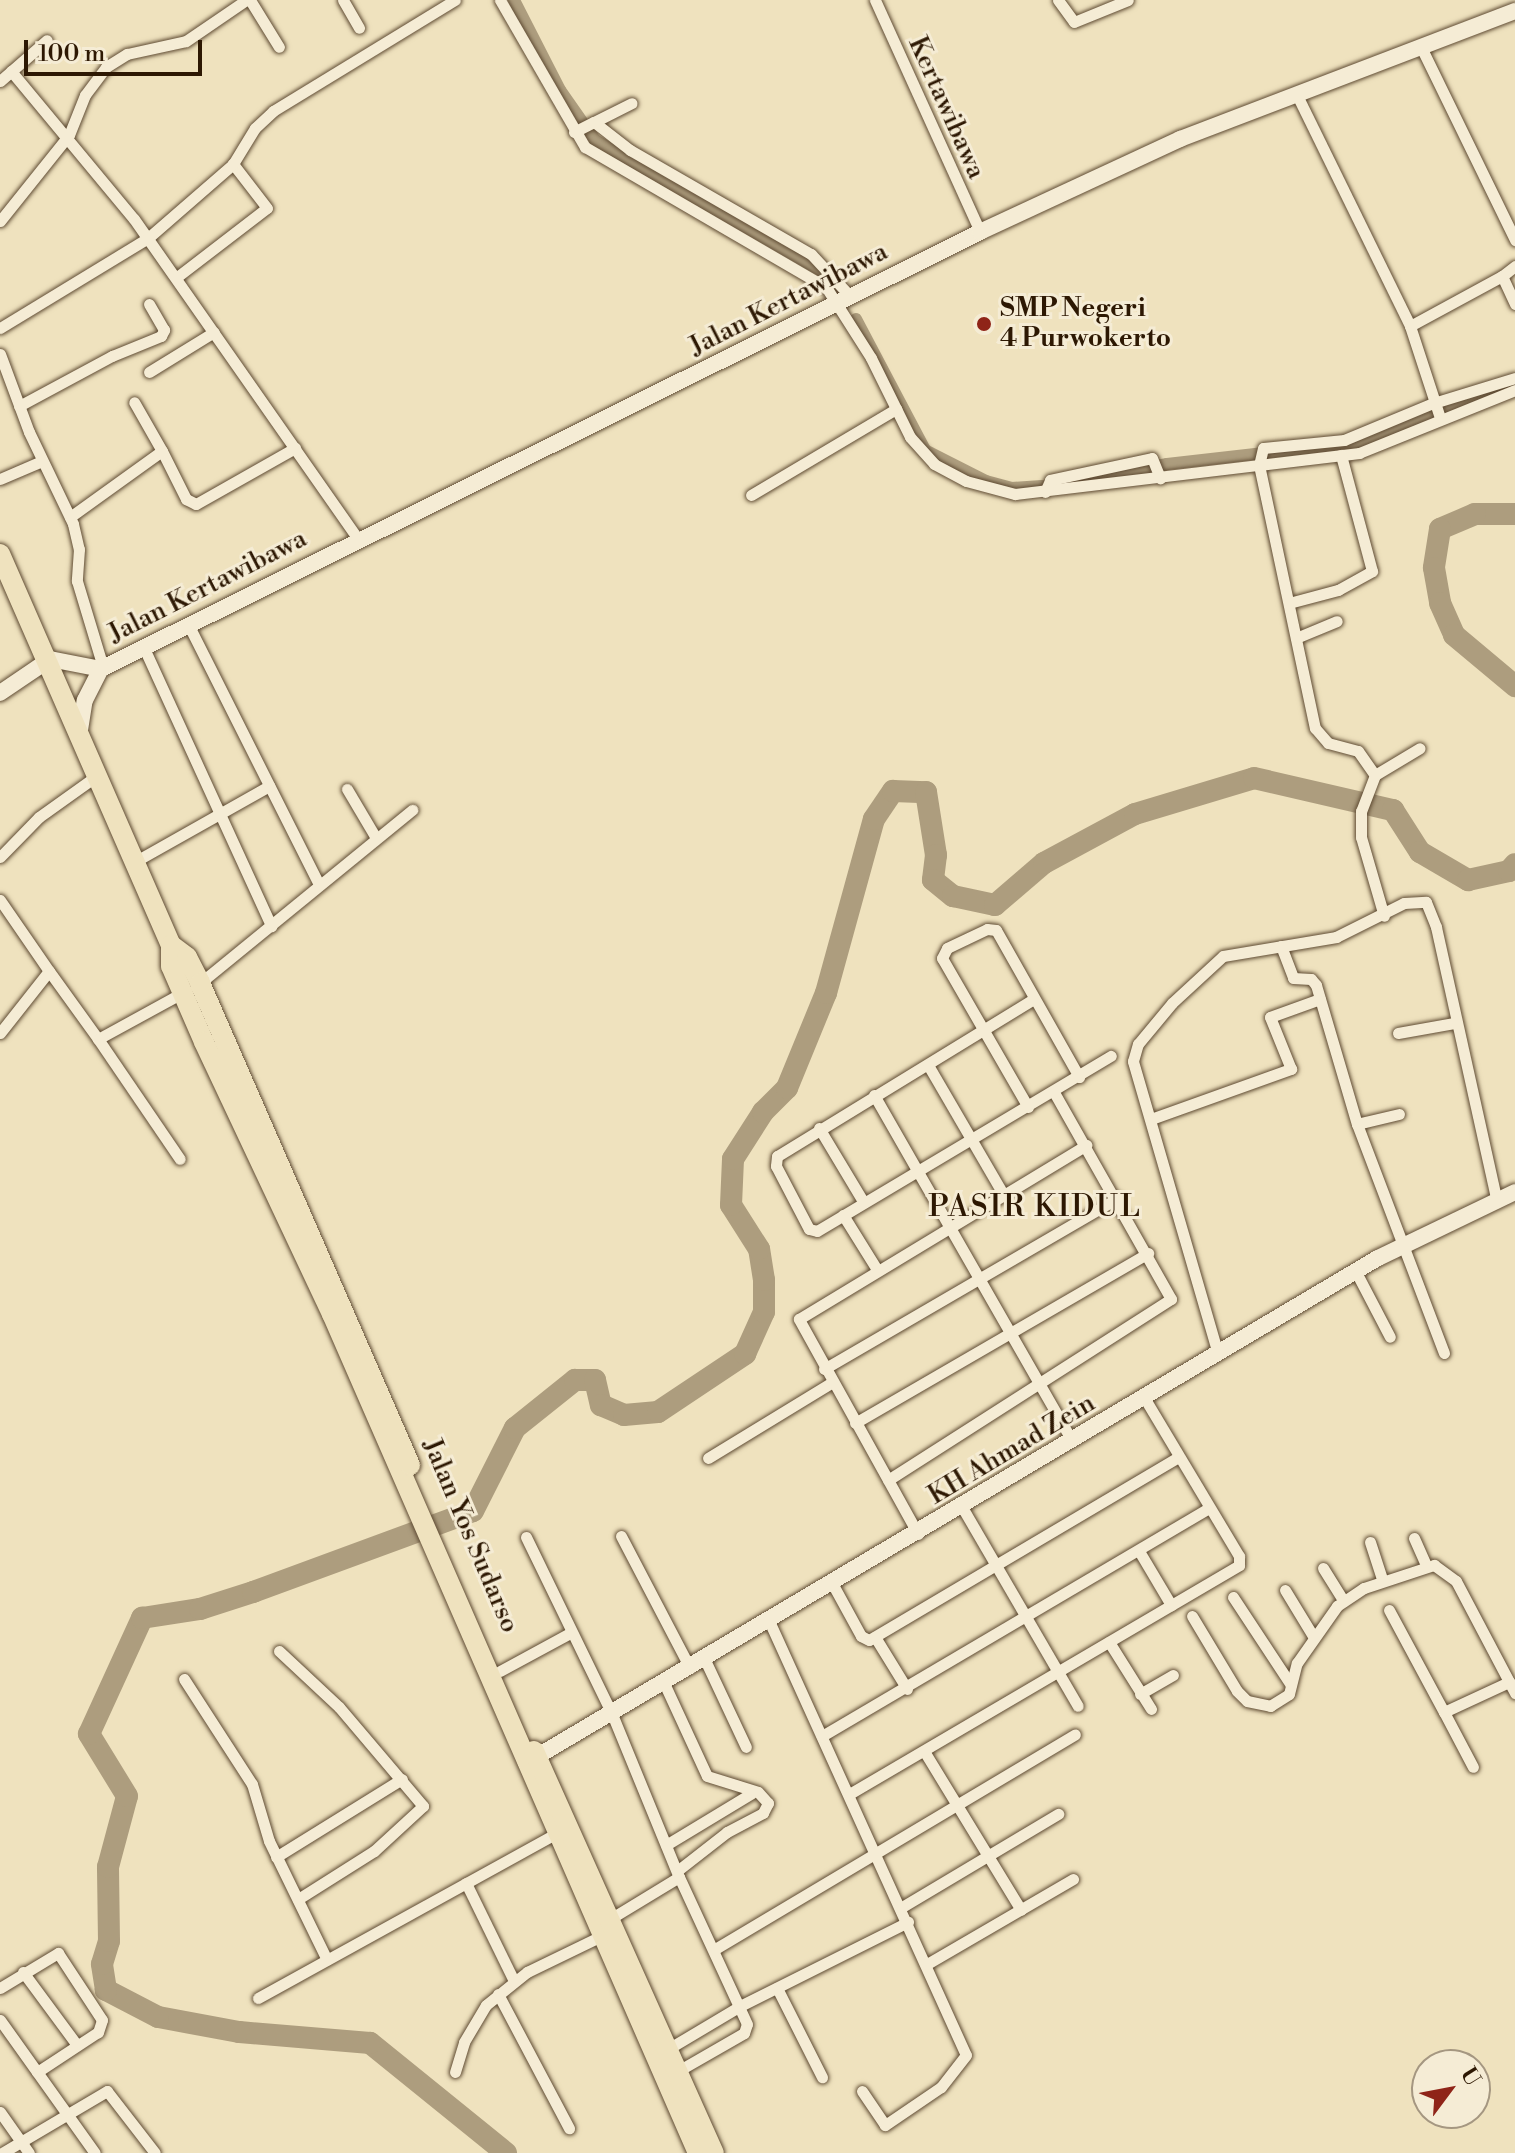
<!DOCTYPE html>
<style>
body{margin:0}
#map{position:relative;width:1515px;height:2153px;overflow:hidden;background:#efe2be;font-family:"Libre Bodoni",serif}
div>[style]{position:absolute}
[style*='--x']{left:calc(var(--x)*1px);top:calc(var(--y)*1px);width:calc(var(--w)*1px);rotate:calc(var(--a)*1deg)}
.canal>*{height:12px;margin:-6px;padding:0 6px;transform-origin:6px;border-radius:6px;background:#ad9d7e}
.river>*{height:22px;margin:-11px;padding:0 11px;transform-origin:11px;border-radius:11px;background:#ad9d7e}
.roads{filter:drop-shadow(0 0 2px #5e4a32) drop-shadow(0 0 2px #5e4a32)}
.street>*{height:11px;margin:-5.5px;padding:0 5.5px;transform-origin:5.5px;border-radius:5.5px;background:#f5ecd5}
.secondary>*{height:16px;margin:-8px;padding:0 8px;transform-origin:8px;border-radius:8px;background:#f5ecd5}
.highway>*{height:20px;margin:-10px;padding:0 10px;transform-origin:10px;border-radius:10px;background:#efe2be}
.dots>*{width:22px;height:22px;translate:-50% -50%;box-sizing:border-box;border:4px solid #f5ecd5;border-radius:50%}
span{translate:-50% -50%;white-space:nowrap;text-align:center;line-height:1.15;-webkit-text-stroke:6px #f5ecd5;paint-order:stroke}
.street-label{font-size:26px;color:#2d1803}
.poi-label{font-size:26px;color:#2d1803;font-weight:700}
.left{translate:0 -50%;text-align:left}
.quarter-label{font-size:30px;color:#2d1803;letter-spacing:2px}
.north{position:absolute;left:1411px;top:2049px;width:80px;height:80px;box-sizing:border-box;background:#f5ecd5;border:2px solid #a59781;border-radius:50%;rotate:58deg;font-size:22px;font-weight:700;line-height:32px;text-align:center;color:#2d1803}
.north::after{content:'';display:block;margin:auto;width:28px;height:36px;background:#8f2418;clip-path:polygon(50% 0,100% 100%,50% 72%,0 100%)}
.scale{position:absolute;left:24px;top:40px;width:178px;height:36px;box-sizing:border-box;border:4px solid #2d1803;border-top:0;padding-left:10px;font-size:24px;line-height:28px;white-space:nowrap;color:#2d1803;-webkit-text-stroke:6px #f5ecd5;paint-order:stroke}
</style>
<div id="map">
<div class="canal">
<div style="--x:514;--y:0;--w:101;--a:62.9"></div>
<div style="--x:560;--y:90;--w:61;--a:55"></div>
<div style="--x:595;--y:140;--w:264;--a:30"></div>
<div style="--x:856;--y:319;--w:148;--a:62.2"></div>
<div style="--x:925;--y:450;--w:68;--a:26.9"></div>
<div style="--x:986;--y:481;--w:27;--a:15"></div>
<div style="--x:1012;--y:488;--w:30;--a:-4"></div>
<div style="--x:1072;--y:483;--w:97;--a:-11.3"></div>
<div style="--x:1167;--y:464;--w:203;--a:-6.5"></div>
<div style="--x:1369;--y:441;--w:62;--a:-24.9"></div>
<div style="--x:1425;--y:415;--w:95;--a:-19"></div>
</div>
<div class="river">
<div style="--x:1515;--y:514;--w:40;--a:180"></div>
<div style="--x:1475;--y:514;--w:38;--a:157"></div>
<div style="--x:1440;--y:529;--w:39;--a:99"></div>
<div style="--x:1434;--y:568;--w:36;--a:80"></div>
<div style="--x:1440;--y:603;--w:35;--a:66"></div>
<div style="--x:1454;--y:635;--w:80;--a:39.9"></div>
<div style="--x:506;--y:2153;--w:175;--a:-141"></div>
<div style="--x:370;--y:2043;--w:131;--a:-175.2"></div>
<div style="--x:239;--y:2032;--w:82;--a:-169.5"></div>
<div style="--x:158;--y:2017;--w:59;--a:-152.6"></div>
<div style="--x:106;--y:1990;--w:26;--a:-99"></div>
<div style="--x:102;--y:1964;--w:24;--a:-73"></div>
<div style="--x:109;--y:1941;--w:74;--a:-90.8"></div>
<div style="--x:108;--y:1867;--w:73;--a:-75"></div>
<div style="--x:127;--y:1796;--w:73;--a:-121.5"></div>
<div style="--x:89;--y:1734;--w:128;--a:-65.4"></div>
<div style="--x:142;--y:1618;--w:59;--a:-8.8"></div>
<div style="--x:200;--y:1609;--w:56;--a:-17.8"></div>
<div style="--x:253;--y:1592;--w:234;--a:-20.2"></div>
<div style="--x:473;--y:1511;--w:93;--a:-63.2"></div>
<div style="--x:515;--y:1428;--w:77;--a:-38.7"></div>
<div style="--x:575;--y:1380;--w:20;--a:0"></div>
<div style="--x:595;--y:1380;--w:26;--a:77"></div>
<div style="--x:601;--y:1405;--w:25;--a:23"></div>
<div style="--x:624;--y:1415;--w:34;--a:-5"></div>
<div style="--x:658;--y:1412;--w:105;--a:-33.7"></div>
<div style="--x:745;--y:1354;--w:46;--a:-65.7"></div>
<div style="--x:764;--y:1312;--w:32;--a:-90"></div>
<div style="--x:764;--y:1280;--w:31;--a:-99"></div>
<div style="--x:759;--y:1249;--w:52;--a:-122.5"></div>
<div style="--x:731;--y:1205;--w:46;--a:-87.5"></div>
<div style="--x:733;--y:1159;--w:56;--a:-57.4"></div>
<div style="--x:763;--y:1112;--w:34;--a:-45"></div>
<div style="--x:787;--y:1088;--w:103;--a:-67.7"></div>
<div style="--x:826;--y:993;--w:180;--a:-74.6"></div>
<div style="--x:874;--y:819;--w:34;--a:-56"></div>
<div style="--x:893;--y:791;--w:33;--a:2"></div>
<div style="--x:926;--y:792;--w:64;--a:81"></div>
<div style="--x:936;--y:855;--w:25;--a:97"></div>
<div style="--x:933;--y:880;--w:26;--a:39"></div>
<div style="--x:953;--y:896;--w:43;--a:12.1"></div>
<div style="--x:995;--y:905;--w:65;--a:-40.6"></div>
<div style="--x:1044;--y:863;--w:103;--a:-28.3"></div>
<div style="--x:1135;--y:814;--w:124;--a:-16.8"></div>
<div style="--x:1254;--y:778;--w:143;--a:13"></div>
<div style="--x:1393;--y:810;--w:50;--a:57.3"></div>
<div style="--x:1420;--y:852;--w:56;--a:30.3"></div>
<div style="--x:1468;--y:880;--w:42;--a:-12.4"></div>
<div style="--x:1509;--y:871;--w:9;--a:-49"></div>
</div>
<div class="roads">
<div class="street">
<div style="--x:250;--y:0;--w:55;--a:58.3"></div>
<div style="--x:343;--y:0;--w:32;--a:60"></div>
<div style="--x:500;--y:0;--w:170;--a:60"></div>
<div style="--x:585;--y:147;--w:279;--a:30.2"></div>
<div style="--x:826;--y:287;--w:84;--a:57.6"></div>
<div style="--x:871;--y:358;--w:88;--a:63.7"></div>
<div style="--x:910;--y:437;--w:36;--a:48"></div>
<div style="--x:934;--y:464;--w:36;--a:28"></div>
<div style="--x:966;--y:481;--w:51;--a:14.9"></div>
<div style="--x:1015;--y:494;--w:246;--a:-6.8"></div>
<div style="--x:1259;--y:465;--w:269;--a:78"></div>
<div style="--x:1315;--y:728;--w:20;--a:49"></div>
<div style="--x:1328;--y:743;--w:31;--a:15"></div>
<div style="--x:1358;--y:751;--w:29;--a:55"></div>
<div style="--x:1375;--y:775;--w:39;--a:111"></div>
<div style="--x:1361;--y:811;--w:26;--a:90"></div>
<div style="--x:1361;--y:837;--w:82;--a:73.8"></div>
<div style="--x:875;--y:0;--w:255;--a:65.6"></div>
<div style="--x:1058;--y:0;--w:27;--a:54"></div>
<div style="--x:1074;--y:22;--w:58;--a:-22.2"></div>
<div style="--x:1421;--y:47;--w:215;--a:64"></div>
<div style="--x:11;--y:71;--w:192;--a:50.3"></div>
<div style="--x:134;--y:219;--w:391;--a:55"></div>
<div style="--x:0;--y:81;--w:62;--a:-41.1"></div>
<div style="--x:1296;--y:93;--w:259;--a:63.9"></div>
<div style="--x:1410;--y:326;--w:97;--a:71.9"></div>
<div style="--x:594;--y:122;--w:42;--a:-26.6"></div>
<div style="--x:574;--y:132;--w:22;--a:-27"></div>
<div style="--x:594;--y:122;--w:46;--a:37.9"></div>
<div style="--x:630;--y:150;--w:209;--a:29.9"></div>
<div style="--x:811;--y:254;--w:59;--a:47.1"></div>
<div style="--x:0;--y:221;--w:110;--a:-51.3"></div>
<div style="--x:69;--y:135;--w:43;--a:-68.2"></div>
<div style="--x:85;--y:95;--w:35;--a:-53"></div>
<div style="--x:106;--y:67;--w:25;--a:-32"></div>
<div style="--x:127;--y:54;--w:60;--a:-12.4"></div>
<div style="--x:186;--y:41;--w:73;--a:-34.3"></div>
<div style="--x:1515;--y:266;--w:16;--a:142"></div>
<div style="--x:1502;--y:276;--w:31;--a:65"></div>
<div style="--x:177;--y:277;--w:113;--a:-37.5"></div>
<div style="--x:267;--y:208;--w:56;--a:-127.7"></div>
<div style="--x:1410;--y:326;--w:105;--a:-28.5"></div>
<div style="--x:0;--y:328;--w:173;--a:-31.3"></div>
<div style="--x:148;--y:238;--w:113;--a:-41"></div>
<div style="--x:233;--y:164;--w:42;--a:-58.6"></div>
<div style="--x:255;--y:128;--w:25;--a:-43"></div>
<div style="--x:273;--y:111;--w:213;--a:-31.4"></div>
<div style="--x:0;--y:354;--w:83;--a:69.6"></div>
<div style="--x:29;--y:432;--w:102;--a:64.4"></div>
<div style="--x:73;--y:524;--w:26;--a:77"></div>
<div style="--x:79;--y:549;--w:32;--a:94"></div>
<div style="--x:77;--y:581;--w:90;--a:73.2"></div>
<div style="--x:149;--y:372;--w:76;--a:-31.6"></div>
<div style="--x:1515;--y:378;--w:86;--a:163"></div>
<div style="--x:1433;--y:403;--w:96;--a:157.4"></div>
<div style="--x:1344;--y:440;--w:81;--a:174.4"></div>
<div style="--x:1263;--y:448;--w:17;--a:103"></div>
<div style="--x:1259;--y:465;--w:101;--a:-6.8"></div>
<div style="--x:1359;--y:453;--w:168;--a:-22"></div>
<div style="--x:19;--y:406;--w:106;--a:-28.3"></div>
<div style="--x:112;--y:356;--w:53;--a:-22.2"></div>
<div style="--x:161;--y:336;--w:7;--a:-63"></div>
<div style="--x:164;--y:330;--w:30;--a:-120"></div>
<div style="--x:162;--y:451;--w:54;--a:63.4"></div>
<div style="--x:186;--y:499;--w:11;--a:27"></div>
<div style="--x:196;--y:504;--w:114;--a:-29.5"></div>
<div style="--x:0;--y:479;--w:46;--a:-23.2"></div>
<div style="--x:1045;--y:492;--w:13;--a:-67"></div>
<div style="--x:1050;--y:480;--w:104;--a:-12.2"></div>
<div style="--x:1152;--y:458;--w:22;--a:68"></div>
<div style="--x:751;--y:495;--w:169;--a:-30.7"></div>
<div style="--x:70;--y:517;--w:113;--a:-35.7"></div>
<div style="--x:162;--y:451;--w:56;--a:-119.7"></div>
<div style="--x:1289;--y:603;--w:51;--a:-14.9"></div>
<div style="--x:1338;--y:590;--w:39;--a:-29"></div>
<div style="--x:1372;--y:571;--w:120;--a:-105"></div>
<div style="--x:188;--y:624;--w:291;--a:63.3"></div>
<div style="--x:1296;--y:638;--w:44;--a:-22.5"></div>
<div style="--x:144;--y:648;--w:306;--a:65.4"></div>
<div style="--x:1375;--y:775;--w:52;--a:-31"></div>
<div style="--x:347;--y:789;--w:57;--a:59.4"></div>
<div style="--x:0;--y:857;--w:56;--a:-45.7"></div>
<div style="--x:39;--y:817;--w:74;--a:-35.6"></div>
<div style="--x:136;--y:861;--w:153;--a:-29.4"></div>
<div style="--x:0;--y:900;--w:86;--a:55.4"></div>
<div style="--x:1281;--y:946;--w:34;--a:69"></div>
<div style="--x:1293;--y:978;--w:18;--a:3"></div>
<div style="--x:1311;--y:979;--w:8;--a:50"></div>
<div style="--x:1316;--y:985;--w:145;--a:73.6"></div>
<div style="--x:200;--y:983;--w:274;--a:-39.2"></div>
<div style="--x:1032;--y:1000;--w:299;--a:148.5"></div>
<div style="--x:777;--y:1156;--w:10;--a:96"></div>
<div style="--x:776;--y:1166;--w:71;--a:62.4"></div>
<div style="--x:809;--y:1229;--w:8;--a:14"></div>
<div style="--x:817;--y:1231;--w:342;--a:-30.8"></div>
<div style="--x:0;--y:1033;--w:79;--a:-51.7"></div>
<div style="--x:49;--y:971;--w:84;--a:54.2"></div>
<div style="--x:98;--y:1039;--w:96;--a:-28.7"></div>
<div style="--x:1398;--y:1033;--w:57;--a:-10.1"></div>
<div style="--x:98;--y:1039;--w:145;--a:55.7"></div>
<div style="--x:928;--y:1065;--w:149;--a:59.8"></div>
<div style="--x:874;--y:1095;--w:399;--a:60.2"></div>
<div style="--x:1028;--y:1107;--w:172;--a:-120"></div>
<div style="--x:942;--y:958;--w:11;--a:-63"></div>
<div style="--x:947;--y:948;--w:44;--a:-25.4"></div>
<div style="--x:987;--y:929;--w:9;--a:6"></div>
<div style="--x:996;--y:930;--w:169;--a:60.5"></div>
<div style="--x:1399;--y:1114;--w:43;--a:166.6"></div>
<div style="--x:1357;--y:1124;--w:245;--a:69.2"></div>
<div style="--x:1151;--y:1119;--w:149;--a:-19.7"></div>
<div style="--x:1291;--y:1069;--w:56;--a:-112"></div>
<div style="--x:1270;--y:1017;--w:53;--a:-19.8"></div>
<div style="--x:819;--y:1128;--w:87;--a:59"></div>
<div style="--x:843;--y:1215;--w:62;--a:58.1"></div>
<div style="--x:1356;--y:1272;--w:73;--a:62.4"></div>
<div style="--x:1218;--y:1354;--w:305;--a:-106.2"></div>
<div style="--x:1133;--y:1061;--w:18;--a:-74"></div>
<div style="--x:1138;--y:1044;--w:53;--a:-50.3"></div>
<div style="--x:1172;--y:1003;--w:69;--a:-42.7"></div>
<div style="--x:1223;--y:956;--w:115;--a:-9.5"></div>
<div style="--x:1336;--y:937;--w:76;--a:-26.6"></div>
<div style="--x:1404;--y:903;--w:22;--a:-3"></div>
<div style="--x:1426;--y:902;--w:27;--a:68"></div>
<div style="--x:1436;--y:927;--w:278;--a:77.5"></div>
<div style="--x:824;--y:1369;--w:340;--a:-30.2"></div>
<div style="--x:855;--y:1423;--w:339;--a:-30.1"></div>
<div style="--x:708;--y:1458;--w:144;--a:-31.4"></div>
<div style="--x:888;--y:1480;--w:336;--a:-32.6"></div>
<div style="--x:1171;--y:1299;--w:238;--a:-119.5"></div>
<div style="--x:962;--y:1507;--w:230;--a:59.8"></div>
<div style="--x:918;--y:1534;--w:246;--a:-119"></div>
<div style="--x:799;--y:1319;--w:336;--a:-31.2"></div>
<div style="--x:621;--y:1536;--w:149;--a:62.4"></div>
<div style="--x:526;--y:1537;--w:197;--a:64.1"></div>
<div style="--x:612;--y:1714;--w:176;--a:67.7"></div>
<div style="--x:679;--y:1877;--w:81;--a:148.7"></div>
<div style="--x:1414;--y:1538;--w:30;--a:66"></div>
<div style="--x:1370;--y:1542;--w:40;--a:72"></div>
<div style="--x:1139;--y:1551;--w:63;--a:59.3"></div>
<div style="--x:1323;--y:1568;--w:39;--a:58"></div>
<div style="--x:832;--y:1583;--w:60;--a:61.3"></div>
<div style="--x:861;--y:1636;--w:9;--a:27"></div>
<div style="--x:869;--y:1640;--w:359;--a:-30.6"></div>
<div style="--x:1285;--y:1590;--w:54;--a:58.7"></div>
<div style="--x:1233;--y:1597;--w:105;--a:56.6"></div>
<div style="--x:1389;--y:1610;--w:116;--a:61.7"></div>
<div style="--x:1444;--y:1712;--w:72;--a:-24.8"></div>
<div style="--x:1192;--y:1616;--w:87;--a:59"></div>
<div style="--x:1237;--y:1691;--w:14;--a:45"></div>
<div style="--x:1247;--y:1701;--w:24;--a:12"></div>
<div style="--x:1270;--y:1706;--w:22;--a:-32"></div>
<div style="--x:1289;--y:1694;--w:32;--a:-76"></div>
<div style="--x:1297;--y:1663;--w:70;--a:-54.9"></div>
<div style="--x:1337;--y:1606;--w:32;--a:-34"></div>
<div style="--x:1364;--y:1588;--w:74;--a:-18.2"></div>
<div style="--x:1434;--y:1565;--w:27;--a:36"></div>
<div style="--x:1456;--y:1581;--w:127;--a:62.2"></div>
<div style="--x:770;--y:1623;--w:474;--a:65.6"></div>
<div style="--x:966;--y:2055;--w:41;--a:128"></div>
<div style="--x:941;--y:2087;--w:68;--a:145.8"></div>
<div style="--x:885;--y:2125;--w:41;--a:-124.1"></div>
<div style="--x:875;--y:1637;--w:61;--a:58.4"></div>
<div style="--x:1109;--y:1642;--w:79;--a:57.9"></div>
<div style="--x:279;--y:1651;--w:82;--a:43"></div>
<div style="--x:339;--y:1707;--w:130;--a:49.7"></div>
<div style="--x:423;--y:1806;--w:67;--a:137.4"></div>
<div style="--x:374;--y:1851;--w:90;--a:147.7"></div>
<div style="--x:705;--y:1660;--w:96;--a:64.8"></div>
<div style="--x:500;--y:1671;--w:80;--a:-28.5"></div>
<div style="--x:184;--y:1679;--w:125;--a:57.1"></div>
<div style="--x:252;--y:1784;--w:59;--a:73.4"></div>
<div style="--x:269;--y:1841;--w:132;--a:64"></div>
<div style="--x:664;--y:1683;--w:102;--a:65.2"></div>
<div style="--x:707;--y:1776;--w:53;--a:17.4"></div>
<div style="--x:758;--y:1792;--w:15;--a:48"></div>
<div style="--x:768;--y:1803;--w:11;--a:117"></div>
<div style="--x:763;--y:1813;--w:41;--a:152.2"></div>
<div style="--x:727;--y:1832;--w:63;--a:142"></div>
<div style="--x:1140;--y:1694;--w:38;--a:-30"></div>
<div style="--x:1444;--y:1712;--w:62;--a:62.2"></div>
<div style="--x:822;--y:1736;--w:449;--a:-30.5"></div>
<div style="--x:924;--y:1751;--w:186;--a:58.6"></div>
<div style="--x:851;--y:1793;--w:450;--a:-30.4"></div>
<div style="--x:1239;--y:1565;--w:9;--a:-90"></div>
<div style="--x:1239;--y:1556;--w:185;--a:-120.9"></div>
<div style="--x:666;--y:1845;--w:100;--a:-31.2"></div>
<div style="--x:276;--y:1857;--w:148;--a:-31.8"></div>
<div style="--x:466;--y:1883;--w:109;--a:63.9"></div>
<div style="--x:902;--y:1907;--w:182;--a:-30.8"></div>
<div style="--x:715;--y:1949;--w:419;--a:-30.8"></div>
<div style="--x:927;--y:1964;--w:169;--a:-30.2"></div>
<div style="--x:23;--y:1972;--w:91;--a:53.5"></div>
<div style="--x:0;--y:1988;--w:68;--a:-31.1"></div>
<div style="--x:58;--y:1953;--w:80;--a:56.7"></div>
<div style="--x:102;--y:2020;--w:13;--a:108"></div>
<div style="--x:98;--y:2032;--w:73;--a:146.7"></div>
<div style="--x:777;--y:1988;--w:100;--a:63.2"></div>
<div style="--x:498;--y:1994;--w:152;--a:62.1"></div>
<div style="--x:258;--y:1998;--w:339;--a:-28.9"></div>
<div style="--x:0;--y:2020;--w:163;--a:54.5"></div>
<div style="--x:668;--y:2049;--w:84;--a:-30.8"></div>
<div style="--x:740;--y:2006;--w:188;--a:-26.6"></div>
<div style="--x:678;--y:2071;--w:76;--a:-29.9"></div>
<div style="--x:744;--y:2033;--w:9;--a:-72"></div>
<div style="--x:747;--y:2024;--w:162;--a:-114.8"></div>
<div style="--x:455;--y:2072;--w:31;--a:-73"></div>
<div style="--x:464;--y:2042;--w:43;--a:-59.3"></div>
<div style="--x:486;--y:2005;--w:53;--a:-38.8"></div>
<div style="--x:527;--y:1972;--w:82;--a:-25.9"></div>
<div style="--x:0;--y:2112;--w:50;--a:54.7"></div>
<div style="--x:2;--y:2153;--w:122;--a:-30.6"></div>
<div style="--x:107;--y:2091;--w:78;--a:52.3"></div>
</div>
<div class="secondary">
<div style="--x:0;--y:693;--w:60;--a:-34.2"></div>
<div style="--x:50;--y:659;--w:52;--a:11.1"></div>
<div style="--x:101;--y:669;--w:982;--a:-26.43"></div>
<div style="--x:980;--y:232;--w:221;--a:-24.9"></div>
<div style="--x:1180;--y:139;--w:359;--a:-20.9"></div>
<div style="--x:80;--y:730;--w:30;--a:-81"></div>
<div style="--x:85;--y:700;--w:35;--a:-63"></div>
<div style="--x:526;--y:1763;--w:990;--a:-30.66"></div>
<div style="--x:1378;--y:1258;--w:152;--a:-25.7"></div>
</div>
<div class="highway">
<div style="--x:0;--y:554;--w:427;--a:66.4"></div>
<div style="--x:171;--y:945;--w:21;--a:90"></div>
<div style="--x:171;--y:966;--w:83;--a:66.5"></div>
<div style="--x:204;--y:1042;--w:301;--a:64.8"></div>
<div style="--x:332;--y:1314;--w:915;--a:66.43"></div>
<div style="--x:171;--y:945;--w:20;--a:37"></div>
<div style="--x:187;--y:957;--w:29;--a:63"></div>
<div style="--x:200;--y:983;--w:526;--a:66.46"></div>
<div style="--x:534;--y:1751;--w:440;--a:65.9"></div>
</div>
</div>
<div class="dots">
<div style="left:984px;top:324px;background:#8f2418"></div>
</div>
<div class="street-label">
<span style="left:946px;top:108px;rotate:66deg">Kertawibawa</span>
<span style="left:789px;top:300px;rotate:-27deg">Jalan Kertawibawa</span>
<span style="left:208px;top:587px;rotate:-27deg">Jalan Kertawibawa</span>
<span style="left:1012px;top:1450px;rotate:-31deg">KH Ahmad Zein</span>
<span style="left:470px;top:1536px;rotate:67deg">Jalan Yos Sudarso</span>
</div>
<div class="poi-label">
<span class="left" style="left:1000px;top:324px">SMP Negeri<br>4 Purwokerto</span>
</div>
<div class="quarter-label">
<span style="left:1035px;top:1207px">PASIR KIDUL</span>
</div>
<div class="north">U</div>
<div class="scale">100 m</div>
</div>
